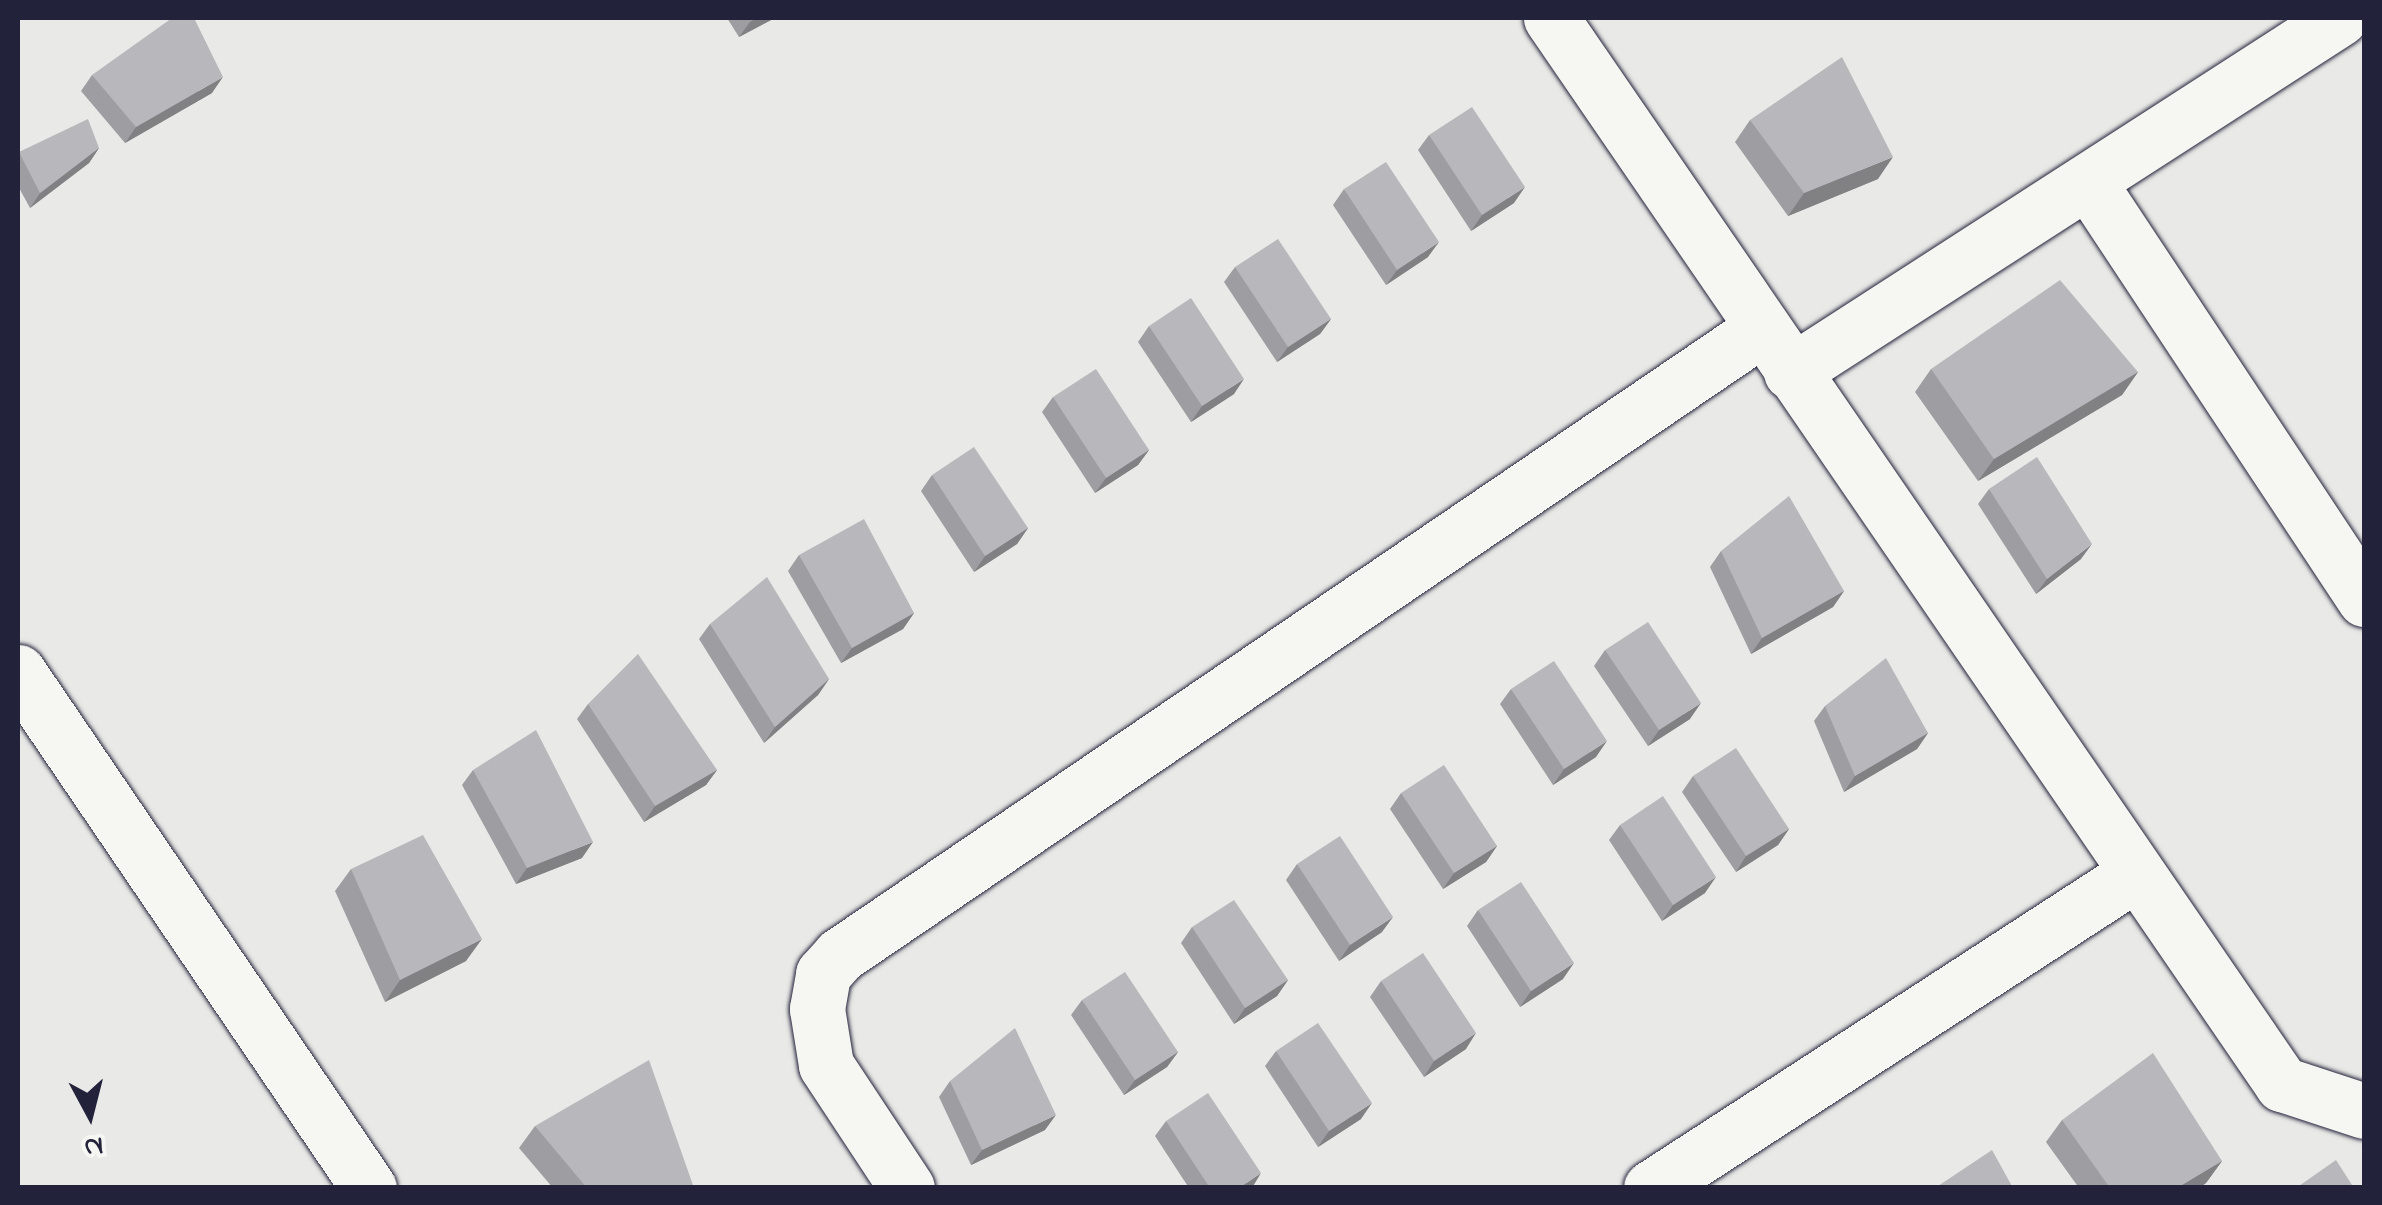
<!DOCTYPE html>
<style>
body{margin:0}
#map{position:relative;width:2382px;height:1205px;overflow:hidden;background:#e9e9e7;font-family:"Indie Flower",sans-serif}
div>[style]{position:absolute}
[style*='--x']{left:calc(var(--x)*1px);top:calc(var(--y)*1px);width:calc(var(--w)*1px);rotate:calc(var(--a)*1deg)}
.roads{filter:drop-shadow(0 0 2px #22223b) drop-shadow(0 0 2px #22223b)}
.minor>*{height:55px;margin:-27.5px;padding:0 27.5px;transform-origin:27.5px;border-radius:27.5px;background:#f6f6f2}
.tertiary>*{height:55px;margin:-27.5px;padding:0 27.5px;transform-origin:27.5px;border-radius:27.5px;background:#f6f6f2}
.wall>*{inset:0;background:#9e9ea2}
.shaded-wall>*{inset:0;background:#818184}
.building>*{inset:0;background:#b8b8bc}
span{translate:-50% -50%;white-space:nowrap;text-align:center;line-height:1.15;-webkit-text-stroke:8px #f6f6f2;paint-order:stroke}
.frame{position:absolute;inset:0;border:20px solid #22223b;pointer-events:none}
.north{position:absolute;left:40px;top:1065px;width:100px;height:100px;-webkit-text-stroke:8px #f6f6f2;paint-order:stroke;rotate:173deg;font-size:28px;font-weight:700;line-height:40px;text-align:center;color:#22223b}
.north::after{content:'';display:block;margin:auto;width:35px;height:45px;background:#22223b;clip-path:polygon(50% 0,100% 100%,50% 72%,0 100%)}
</style>
<div id="map">
<div class="roads">
<div class="minor">
<div style="--x:1551;--y:18;--w:1293;--a:55.56"></div>
<div style="--x:2282;--y:1084;--w:86;--a:18.2"></div>
<div style="--x:2089;--y:183;--w:499;--a:56.5"></div>
<div style="--x:1791;--y:372;--w:653;--a:-32.81"></div>
<div style="--x:907;--y:1188;--w:147;--a:-123.4"></div>
<div style="--x:826;--y:1065;--w:57;--a:-99.1"></div>
<div style="--x:817;--y:1009;--w:36;--a:-80"></div>
<div style="--x:823;--y:974;--w:25;--a:-48"></div>
<div style="--x:840;--y:955;--w:1116;--a:-34.19"></div>
<div style="--x:1651;--y:1188;--w:573;--a:-32.97"></div>
</div>
<div class="tertiary">
<div style="--x:18;--y:672;--w:624;--a:55.78"></div>
</div>
</div>
<div class="wall">
<div style="clip-path:polygon(727px 18px,775px 18px,739px 37px)"></div>
<div style="clip-path:polygon(92px 75px,212px 93px,125px 143px,81px 91px)"></div>
<div style="clip-path:polygon(1750px 120px,1878px 179px,1788px 216px,1735px 142px)"></div>
<div style="clip-path:polygon(1429px 135px,1514px 203px,1471px 231px,1418px 150px)"></div>
<div style="clip-path:polygon(99px 148px,89px 163px,30px 208px,18px 186px,19px 152px)"></div>
<div style="clip-path:polygon(1344px 189px,1428px 257px,1386px 285px,1333px 205px)"></div>
<div style="clip-path:polygon(1235px 267px,1331px 319px,1320px 334px,1277px 362px,1224px 282px)"></div>
<div style="clip-path:polygon(1149px 326px,1234px 394px,1191px 422px,1138px 342px)"></div>
<div style="clip-path:polygon(1931px 369px,2138px 372px,2122px 395px,1978px 481px,1915px 392px)"></div>
<div style="clip-path:polygon(1053px 397px,1149px 450px,1138px 465px,1095px 493px,1042px 412px)"></div>
<div style="clip-path:polygon(932px 475px,1028px 528px,1017px 544px,974px 572px,921px 491px)"></div>
<div style="clip-path:polygon(1989px 489px,2081px 559px,2036px 594px,1978px 504px)"></div>
<div style="clip-path:polygon(1721px 551px,1844px 591px,1833px 607px,1751px 654px,1710px 567px)"></div>
<div style="clip-path:polygon(799px 555px,914px 613px,903px 629px,841px 663px,788px 571px)"></div>
<div style="clip-path:polygon(710px 624px,829px 679px,818px 695px,764px 743px,699px 639px)"></div>
<div style="clip-path:polygon(1605px 650px,1690px 719px,1648px 746px,1594px 666px)"></div>
<div style="clip-path:polygon(1511px 689px,1596px 757px,1553px 785px,1500px 704px)"></div>
<div style="clip-path:polygon(588px 704px,717px 770px,706px 785px,644px 822px,577px 719px)"></div>
<div style="clip-path:polygon(1825px 706px,1928px 733px,1917px 749px,1844px 792px,1814px 721px)"></div>
<div style="clip-path:polygon(473px 770px,582px 858px,516px 884px,462px 785px)"></div>
<div style="clip-path:polygon(1693px 776px,1789px 829px,1778px 845px,1736px 872px,1682px 792px)"></div>
<div style="clip-path:polygon(1401px 793px,1497px 846px,1486px 862px,1443px 889px,1390px 809px)"></div>
<div style="clip-path:polygon(1620px 825px,1705px 893px,1662px 921px,1609px 840px)"></div>
<div style="clip-path:polygon(1297px 864px,1382px 932px,1339px 961px,1286px 880px)"></div>
<div style="clip-path:polygon(351px 869px,466px 961px,385px 1002px,335px 891px)"></div>
<div style="clip-path:polygon(1478px 910px,1563px 979px,1520px 1007px,1467px 926px)"></div>
<div style="clip-path:polygon(1192px 927px,1288px 980px,1277px 996px,1234px 1024px,1181px 943px)"></div>
<div style="clip-path:polygon(1381px 981px,1466px 1049px,1424px 1077px,1370px 997px)"></div>
<div style="clip-path:polygon(1082px 1000px,1178px 1052px,1167px 1067px,1124px 1095px,1071px 1015px)"></div>
<div style="clip-path:polygon(1276px 1051px,1361px 1119px,1318px 1147px,1265px 1066px)"></div>
<div style="clip-path:polygon(950px 1081px,1045px 1130px,971px 1165px,939px 1097px)"></div>
<div style="clip-path:polygon(2062px 1120px,2222px 1161px,2206px 1183px,2199px 1188px,2079px 1188px,2046px 1142px)"></div>
<div style="clip-path:polygon(1166px 1121px,1252px 1188px,1189px 1188px,1155px 1136px)"></div>
<div style="clip-path:polygon(535px 1126px,694px 1188px,553px 1188px,519px 1148px)"></div>
</div>
<div class="shaded-wall">
<div style="clip-path:polygon(757px 18px,775px 18px,739px 37px,750px 22px)"></div>
<div style="clip-path:polygon(223px 77px,212px 93px,125px 143px,136px 127px)"></div>
<div style="clip-path:polygon(99px 148px,89px 163px,30px 208px,40px 193px)"></div>
<div style="clip-path:polygon(1893px 157px,1878px 179px,1788px 216px,1804px 193px)"></div>
<div style="clip-path:polygon(1525px 187px,1514px 203px,1471px 231px,1482px 215px)"></div>
<div style="clip-path:polygon(1439px 242px,1428px 257px,1386px 285px,1397px 270px)"></div>
<div style="clip-path:polygon(1331px 319px,1320px 334px,1277px 362px,1288px 347px)"></div>
<div style="clip-path:polygon(2138px 372px,2122px 395px,1978px 481px,1994px 459px)"></div>
<div style="clip-path:polygon(1244px 379px,1234px 394px,1191px 422px,1202px 406px)"></div>
<div style="clip-path:polygon(1149px 450px,1138px 465px,1095px 493px,1106px 478px)"></div>
<div style="clip-path:polygon(1028px 528px,1017px 544px,974px 572px,985px 556px)"></div>
<div style="clip-path:polygon(2092px 544px,2081px 559px,2036px 594px,2047px 579px)"></div>
<div style="clip-path:polygon(1844px 591px,1833px 607px,1751px 654px,1762px 638px)"></div>
<div style="clip-path:polygon(914px 613px,903px 629px,841px 663px,852px 648px)"></div>
<div style="clip-path:polygon(829px 679px,818px 695px,764px 743px,775px 727px)"></div>
<div style="clip-path:polygon(1701px 703px,1690px 719px,1648px 746px,1659px 730px)"></div>
<div style="clip-path:polygon(1928px 733px,1917px 749px,1844px 792px,1855px 776px)"></div>
<div style="clip-path:polygon(1607px 741px,1596px 757px,1553px 785px,1564px 769px)"></div>
<div style="clip-path:polygon(717px 770px,706px 785px,644px 822px,655px 806px)"></div>
<div style="clip-path:polygon(1789px 829px,1778px 845px,1736px 872px,1746px 856px)"></div>
<div style="clip-path:polygon(593px 842px,582px 858px,516px 884px,527px 868px)"></div>
<div style="clip-path:polygon(1497px 846px,1486px 862px,1443px 889px,1454px 873px)"></div>
<div style="clip-path:polygon(1716px 877px,1705px 893px,1662px 921px,1673px 905px)"></div>
<div style="clip-path:polygon(1393px 917px,1382px 932px,1339px 961px,1350px 945px)"></div>
<div style="clip-path:polygon(482px 939px,466px 961px,385px 1002px,400px 980px)"></div>
<div style="clip-path:polygon(1574px 963px,1563px 979px,1520px 1007px,1531px 991px)"></div>
<div style="clip-path:polygon(1288px 980px,1277px 996px,1234px 1024px,1245px 1008px)"></div>
<div style="clip-path:polygon(1476px 1033px,1466px 1049px,1424px 1077px,1434px 1061px)"></div>
<div style="clip-path:polygon(1178px 1052px,1167px 1067px,1124px 1095px,1135px 1080px)"></div>
<div style="clip-path:polygon(1372px 1103px,1361px 1119px,1318px 1147px,1329px 1131px)"></div>
<div style="clip-path:polygon(1056px 1115px,1045px 1130px,971px 1165px,982px 1150px)"></div>
<div style="clip-path:polygon(2222px 1161px,2206px 1183px,2199px 1188px,2177px 1188px)"></div>
<div style="clip-path:polygon(1261px 1173px,1252px 1188px,1239px 1188px)"></div>
</div>
<div class="building">
<div style="clip-path:polygon(172px 18px,194px 18px,223px 77px,136px 127px,92px 75px)"></div>
<div style="clip-path:polygon(1842px 57px,1893px 157px,1804px 193px,1750px 120px)"></div>
<div style="clip-path:polygon(1472px 107px,1525px 187px,1482px 215px,1429px 135px)"></div>
<div style="clip-path:polygon(88px 119px,99px 148px,40px 193px,19px 152px)"></div>
<div style="clip-path:polygon(1386px 162px,1439px 242px,1397px 270px,1344px 189px)"></div>
<div style="clip-path:polygon(1278px 239px,1331px 319px,1288px 347px,1235px 267px)"></div>
<div style="clip-path:polygon(2060px 280px,2138px 372px,1994px 459px,1931px 369px)"></div>
<div style="clip-path:polygon(1191px 298px,1244px 379px,1202px 406px,1149px 326px)"></div>
<div style="clip-path:polygon(1096px 369px,1149px 450px,1106px 478px,1053px 397px)"></div>
<div style="clip-path:polygon(974px 447px,1028px 528px,985px 556px,932px 475px)"></div>
<div style="clip-path:polygon(2037px 457px,2092px 544px,2047px 579px,1989px 489px)"></div>
<div style="clip-path:polygon(1789px 496px,1844px 591px,1762px 638px,1721px 551px)"></div>
<div style="clip-path:polygon(864px 519px,914px 613px,852px 648px,799px 555px)"></div>
<div style="clip-path:polygon(767px 577px,829px 679px,775px 727px,710px 624px)"></div>
<div style="clip-path:polygon(1648px 622px,1701px 703px,1659px 730px,1605px 650px)"></div>
<div style="clip-path:polygon(638px 654px,717px 770px,655px 806px,588px 704px)"></div>
<div style="clip-path:polygon(1886px 658px,1928px 733px,1855px 776px,1825px 706px)"></div>
<div style="clip-path:polygon(1554px 661px,1607px 741px,1564px 769px,1511px 689px)"></div>
<div style="clip-path:polygon(536px 730px,593px 842px,527px 868px,473px 770px)"></div>
<div style="clip-path:polygon(1736px 748px,1789px 829px,1746px 856px,1693px 776px)"></div>
<div style="clip-path:polygon(1444px 765px,1497px 846px,1454px 873px,1401px 793px)"></div>
<div style="clip-path:polygon(1663px 796px,1716px 877px,1673px 905px,1620px 825px)"></div>
<div style="clip-path:polygon(423px 835px,482px 939px,400px 980px,351px 869px)"></div>
<div style="clip-path:polygon(1340px 836px,1393px 917px,1350px 945px,1297px 864px)"></div>
<div style="clip-path:polygon(1521px 882px,1574px 963px,1531px 991px,1478px 910px)"></div>
<div style="clip-path:polygon(1234px 900px,1288px 980px,1245px 1008px,1192px 927px)"></div>
<div style="clip-path:polygon(1423px 953px,1476px 1033px,1434px 1061px,1381px 981px)"></div>
<div style="clip-path:polygon(1125px 972px,1178px 1052px,1135px 1080px,1082px 1000px)"></div>
<div style="clip-path:polygon(1318px 1023px,1372px 1103px,1329px 1131px,1276px 1051px)"></div>
<div style="clip-path:polygon(1015px 1028px,1056px 1115px,982px 1150px,950px 1081px)"></div>
<div style="clip-path:polygon(2153px 1053px,2222px 1161px,2177px 1188px,2110px 1188px,2062px 1120px)"></div>
<div style="clip-path:polygon(649px 1060px,694px 1188px,587px 1188px,535px 1126px)"></div>
<div style="clip-path:polygon(1208px 1093px,1261px 1173px,1239px 1188px,1210px 1188px,1166px 1121px)"></div>
<div style="clip-path:polygon(1992px 1150px,2013px 1188px,1935px 1188px)"></div>
<div style="clip-path:polygon(2336px 1160px,2354px 1188px,2296px 1188px)"></div>
</div>
<div class="frame"></div>
<div class="north">N</div>
</div>
